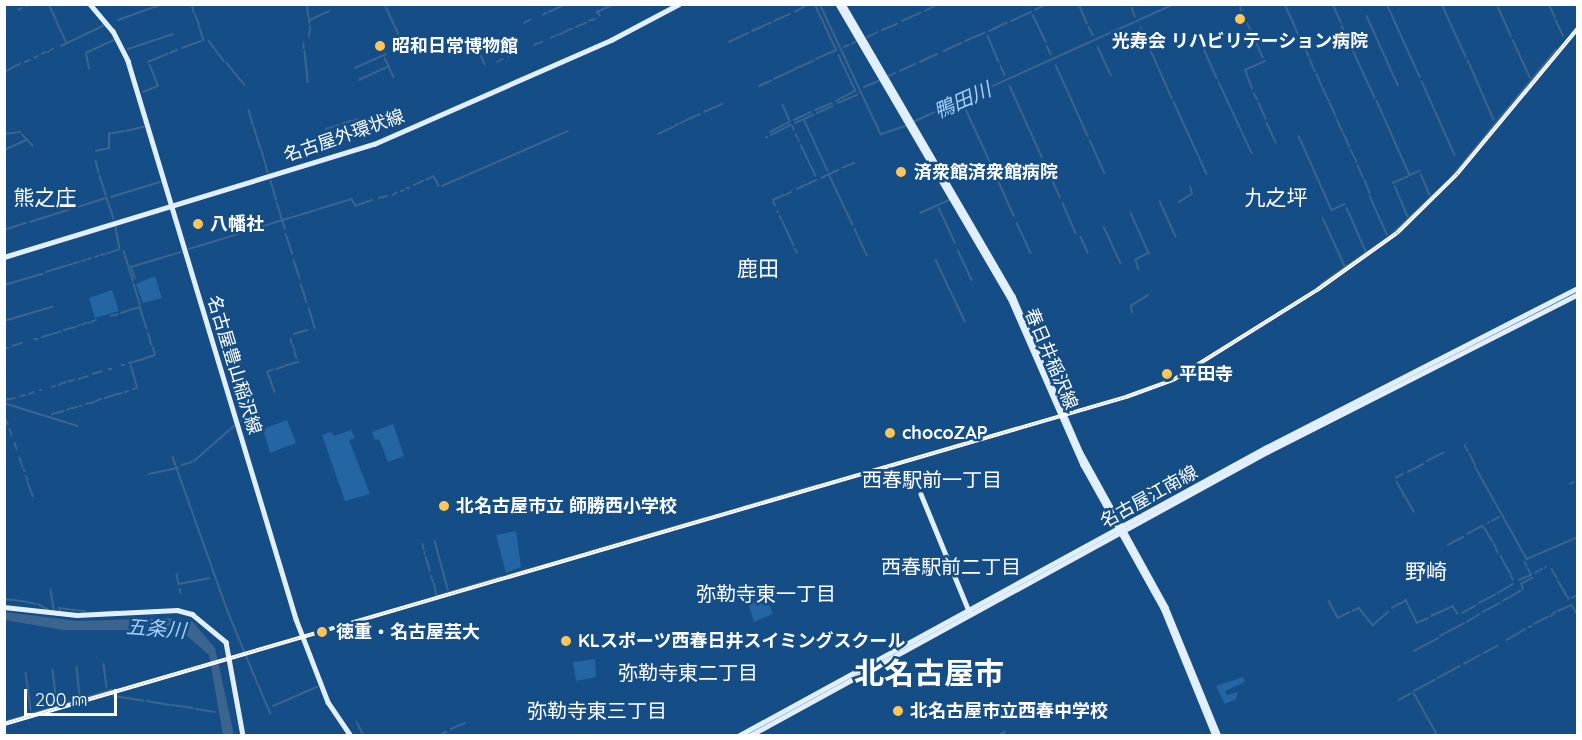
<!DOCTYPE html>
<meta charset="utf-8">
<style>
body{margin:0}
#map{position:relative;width:1582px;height:740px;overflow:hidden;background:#154d86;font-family:Quicksand,"Noto Sans JP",sans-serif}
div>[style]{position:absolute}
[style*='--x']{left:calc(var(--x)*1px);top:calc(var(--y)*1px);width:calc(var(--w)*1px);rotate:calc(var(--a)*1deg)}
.green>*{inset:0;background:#2465a4}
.water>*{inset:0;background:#3b658f}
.stream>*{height:1.5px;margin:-0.75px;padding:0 0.75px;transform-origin:0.75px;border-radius:0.75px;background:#3b658f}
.major>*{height:4.5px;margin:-2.25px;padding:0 2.25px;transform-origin:2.25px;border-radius:2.25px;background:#e1efff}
.rail>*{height:4px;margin-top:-2px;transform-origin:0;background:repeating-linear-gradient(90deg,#154d86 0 4.5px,#fff 0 9px);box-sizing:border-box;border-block:2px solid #fff}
.dots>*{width:16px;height:16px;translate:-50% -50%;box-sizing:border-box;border:3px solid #154d86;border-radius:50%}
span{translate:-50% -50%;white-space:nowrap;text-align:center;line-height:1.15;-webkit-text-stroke:5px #154d86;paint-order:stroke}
.poi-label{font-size:18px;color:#fff;font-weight:700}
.left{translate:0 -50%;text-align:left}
.street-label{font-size:18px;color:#fff}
.water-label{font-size:20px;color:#a6cff6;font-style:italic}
.neighbourhood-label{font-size:20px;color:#fff}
.quarter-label{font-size:21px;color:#fff}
.town-label{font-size:30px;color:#fff;font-weight:700}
.frame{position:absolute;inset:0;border:6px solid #fff;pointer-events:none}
.scale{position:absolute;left:24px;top:689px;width:93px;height:27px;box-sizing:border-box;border:3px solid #fff;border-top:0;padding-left:8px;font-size:18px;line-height:21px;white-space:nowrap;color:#fff;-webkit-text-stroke:4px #154d86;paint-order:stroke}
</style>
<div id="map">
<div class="green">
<div style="clip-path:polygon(155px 276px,162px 298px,143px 303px,136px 284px)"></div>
<div style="clip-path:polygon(112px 290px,119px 311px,95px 318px,89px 298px)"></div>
<div style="clip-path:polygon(287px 420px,296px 443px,270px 453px,263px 429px)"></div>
<div style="clip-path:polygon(393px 424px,404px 456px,388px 462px,379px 439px,375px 440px,372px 432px)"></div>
<div style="clip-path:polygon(351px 430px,355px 438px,349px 440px,370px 494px,345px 501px,322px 435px,331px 432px,334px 436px)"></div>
<div style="clip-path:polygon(516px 531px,521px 567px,506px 573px,496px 535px)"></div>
<div style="clip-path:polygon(763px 588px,773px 614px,754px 622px,746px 596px)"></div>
<div style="clip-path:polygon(595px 659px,596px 677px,576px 681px,573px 662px)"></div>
<div style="clip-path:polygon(1243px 677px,1245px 682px,1225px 691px,1227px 695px,1238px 692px,1236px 699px,1225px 704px,1216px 686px)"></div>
</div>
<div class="water">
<div style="clip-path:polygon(4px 612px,78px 621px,168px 618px,192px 621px,215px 648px,234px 735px,223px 735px,209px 655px,186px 635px,169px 630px,63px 630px,5px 620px)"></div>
</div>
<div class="stream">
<div style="--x:49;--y:4;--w:17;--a:65"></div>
<div style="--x:192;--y:4;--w:8;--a:76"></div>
<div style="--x:307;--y:4;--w:19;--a:81"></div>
<div style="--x:385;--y:4;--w:22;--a:66"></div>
<div style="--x:820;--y:4;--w:144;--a:64.9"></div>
<div style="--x:881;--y:134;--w:26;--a:-18"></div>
<div style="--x:1079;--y:4;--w:21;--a:67"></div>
<div style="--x:1240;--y:4;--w:3;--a:72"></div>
<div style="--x:1285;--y:4;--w:39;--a:66"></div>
<div style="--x:1333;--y:4;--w:20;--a:66"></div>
<div style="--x:1442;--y:4;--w:58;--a:65.6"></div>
<div style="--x:1497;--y:4;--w:35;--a:66"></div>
<div style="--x:1549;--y:4;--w:14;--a:65"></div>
<div style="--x:26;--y:6;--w:4;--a:-14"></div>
<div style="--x:816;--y:6;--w:47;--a:65.1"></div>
<div style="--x:1388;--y:6;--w:78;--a:65.7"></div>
<div style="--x:1132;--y:8;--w:9;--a:69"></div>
<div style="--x:1241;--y:9;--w:53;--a:65.4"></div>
<div style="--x:18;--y:10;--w:4;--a:-27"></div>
<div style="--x:1035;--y:10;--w:13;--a:-27"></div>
<div style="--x:925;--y:11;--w:16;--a:-27"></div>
<div style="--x:549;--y:12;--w:14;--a:-25"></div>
<div style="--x:795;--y:12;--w:16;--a:-30"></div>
<div style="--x:195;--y:14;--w:1;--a:45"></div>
<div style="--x:543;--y:15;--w:4;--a:-34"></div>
<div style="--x:1033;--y:15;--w:30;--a:64"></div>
<div style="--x:4;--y:16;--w:1;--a:0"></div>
<div style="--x:600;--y:16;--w:5;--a:-127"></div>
<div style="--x:597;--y:12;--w:19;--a:-25"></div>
<div style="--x:1367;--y:16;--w:76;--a:65.8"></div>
<div style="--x:196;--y:17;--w:7;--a:63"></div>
<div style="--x:118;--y:20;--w:48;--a:-19.6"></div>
<div style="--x:310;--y:20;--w:21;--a:-25"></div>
<div style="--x:592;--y:20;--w:3;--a:-18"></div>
<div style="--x:1556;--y:20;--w:17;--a:65"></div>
<div style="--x:589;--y:21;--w:2;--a:-27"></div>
<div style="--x:774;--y:21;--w:17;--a:-24"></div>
<div style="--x:902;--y:21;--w:20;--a:-24"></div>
<div style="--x:1011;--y:21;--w:22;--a:-24"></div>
<div style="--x:57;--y:22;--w:23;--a:65"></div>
<div style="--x:524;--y:23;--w:7;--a:-27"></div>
<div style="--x:199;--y:25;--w:16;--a:72"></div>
<div style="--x:395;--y:26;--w:21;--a:65"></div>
<div style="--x:1342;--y:26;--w:79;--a:65.4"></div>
<div style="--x:576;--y:27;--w:11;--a:-22"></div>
<div style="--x:1089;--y:27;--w:9;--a:63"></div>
<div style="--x:310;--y:28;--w:2;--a:-90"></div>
<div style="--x:1141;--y:28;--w:77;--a:66.1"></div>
<div style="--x:568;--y:30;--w:4;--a:-14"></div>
<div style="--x:882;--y:30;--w:16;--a:-22"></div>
<div style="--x:752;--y:31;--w:20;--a:-24"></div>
<div style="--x:989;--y:31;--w:19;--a:-25"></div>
<div style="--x:563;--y:33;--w:4;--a:-27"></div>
<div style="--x:876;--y:33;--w:1;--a:-45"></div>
<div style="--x:309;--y:34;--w:4;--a:-76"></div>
<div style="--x:560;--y:34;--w:1;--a:0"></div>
<div style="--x:557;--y:35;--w:1;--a:0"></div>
<div style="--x:988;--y:36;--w:28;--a:67"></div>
<div style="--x:309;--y:37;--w:1;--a:-90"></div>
<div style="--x:867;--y:37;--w:8;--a:-23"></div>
<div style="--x:1199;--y:37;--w:45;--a:66.3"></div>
<div style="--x:490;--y:38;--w:2;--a:-27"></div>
<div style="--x:551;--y:38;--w:4;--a:-27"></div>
<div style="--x:1513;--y:40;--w:41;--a:65.3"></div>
<div style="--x:209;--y:41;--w:25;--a:53"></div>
<div style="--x:965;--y:41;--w:21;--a:-23"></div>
<div style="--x:729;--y:42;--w:21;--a:-25"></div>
<div style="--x:304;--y:43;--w:5;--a:90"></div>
<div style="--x:1303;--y:43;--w:14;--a:65"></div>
<div style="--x:476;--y:44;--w:22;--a:66"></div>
<div style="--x:852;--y:44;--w:4;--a:-34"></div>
<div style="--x:534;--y:45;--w:9;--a:-21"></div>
<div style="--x:61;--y:46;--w:47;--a:-25.5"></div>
<div style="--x:1047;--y:46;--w:9;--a:63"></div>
<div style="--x:844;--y:47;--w:5;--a:-22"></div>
<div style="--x:1098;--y:47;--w:31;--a:65"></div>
<div style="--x:182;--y:48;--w:20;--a:-20"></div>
<div style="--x:128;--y:49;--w:47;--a:-18.4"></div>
<div style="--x:51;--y:50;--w:2;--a:-27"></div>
<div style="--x:305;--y:51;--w:31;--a:84"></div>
<div style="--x:944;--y:51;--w:19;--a:-25"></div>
<div style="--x:48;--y:52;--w:1;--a:-45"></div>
<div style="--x:170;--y:53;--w:8;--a:-23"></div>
<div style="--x:42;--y:54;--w:4;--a:-27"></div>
<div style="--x:839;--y:55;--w:40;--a:65"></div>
<div style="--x:508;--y:57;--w:6;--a:-31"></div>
<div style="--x:34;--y:58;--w:4;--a:-27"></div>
<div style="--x:385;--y:58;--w:21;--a:65"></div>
<div style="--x:816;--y:59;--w:22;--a:-24"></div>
<div style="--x:1310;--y:59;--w:13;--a:67"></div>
<div style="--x:500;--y:60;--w:3;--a:-18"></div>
<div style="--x:1468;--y:60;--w:65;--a:66.6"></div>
<div style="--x:25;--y:62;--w:5;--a:-22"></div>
<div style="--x:148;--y:62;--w:21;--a:-23"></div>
<div style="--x:497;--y:62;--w:2;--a:-27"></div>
<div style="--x:920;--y:62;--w:19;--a:-25"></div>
<div style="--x:227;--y:63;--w:28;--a:51"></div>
<div style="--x:1056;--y:65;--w:78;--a:65.7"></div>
<div style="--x:1001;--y:66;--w:10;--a:66"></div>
<div style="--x:355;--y:68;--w:34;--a:-24"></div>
<div style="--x:89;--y:69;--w:16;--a:-101"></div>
<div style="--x:86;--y:53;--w:31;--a:-25"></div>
<div style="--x:795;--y:69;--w:20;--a:-24"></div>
<div style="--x:900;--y:71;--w:17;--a:-25"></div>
<div style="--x:4;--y:72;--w:18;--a:-27"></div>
<div style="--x:893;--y:74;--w:2;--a:-27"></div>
<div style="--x:1317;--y:74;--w:13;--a:67"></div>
<div style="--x:889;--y:76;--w:2;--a:-27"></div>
<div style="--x:774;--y:79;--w:21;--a:-25"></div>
<div style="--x:359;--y:80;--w:33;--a:-25"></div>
<div style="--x:1422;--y:81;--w:81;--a:66"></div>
<div style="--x:1219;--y:82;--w:78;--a:65.1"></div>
<div style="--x:759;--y:86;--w:13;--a:-23"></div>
<div style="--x:1010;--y:86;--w:78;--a:65.7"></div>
<div style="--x:864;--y:87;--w:16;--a:-22"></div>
<div style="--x:1323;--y:88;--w:14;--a:65"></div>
<div style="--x:1252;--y:89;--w:20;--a:-110"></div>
<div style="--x:1245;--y:70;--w:22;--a:-24"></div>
<div style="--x:143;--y:92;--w:16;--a:-22"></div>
<div style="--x:158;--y:86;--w:22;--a:-112"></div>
<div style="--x:1254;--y:93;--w:7;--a:63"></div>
<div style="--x:836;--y:101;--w:21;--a:-28"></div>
<div style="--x:1377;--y:101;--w:81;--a:66"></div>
<div style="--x:1410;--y:175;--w:10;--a:-24"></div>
<div style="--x:1174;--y:102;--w:79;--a:65.4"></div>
<div style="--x:838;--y:103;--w:21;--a:-23"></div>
<div style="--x:1259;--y:103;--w:17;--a:66"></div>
<div style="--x:1330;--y:103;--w:14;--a:65"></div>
<div style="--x:783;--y:105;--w:17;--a:66"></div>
<div style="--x:965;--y:107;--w:77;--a:65.4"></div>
<div style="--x:249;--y:110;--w:15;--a:74"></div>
<div style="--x:815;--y:110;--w:18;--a:-22"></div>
<div style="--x:704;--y:112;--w:20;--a:-24"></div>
<div style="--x:817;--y:113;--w:17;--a:-24"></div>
<div style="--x:689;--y:119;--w:12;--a:-24"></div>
<div style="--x:804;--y:119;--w:57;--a:65.2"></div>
<div style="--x:1337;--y:119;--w:14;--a:65"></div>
<div style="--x:794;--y:120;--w:19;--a:-25"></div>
<div style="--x:353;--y:121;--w:5;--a:-22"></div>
<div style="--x:913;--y:122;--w:286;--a:-24.3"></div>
<div style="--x:681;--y:123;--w:7;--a:-27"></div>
<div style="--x:795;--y:123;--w:20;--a:-24"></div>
<div style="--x:1267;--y:123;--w:21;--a:65"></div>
<div style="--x:342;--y:124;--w:9;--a:-21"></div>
<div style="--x:335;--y:126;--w:4;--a:-14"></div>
<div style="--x:675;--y:126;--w:4;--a:-34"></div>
<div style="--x:793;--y:126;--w:4;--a:76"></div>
<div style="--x:254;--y:127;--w:23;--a:72"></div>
<div style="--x:330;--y:128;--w:3;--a:-18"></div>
<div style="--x:326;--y:129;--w:2;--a:-27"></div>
<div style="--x:126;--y:131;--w:18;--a:-13"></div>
<div style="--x:770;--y:132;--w:22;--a:-27"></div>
<div style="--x:4;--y:134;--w:16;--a:-7"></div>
<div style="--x:22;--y:134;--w:16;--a:47"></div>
<div style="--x:658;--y:134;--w:17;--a:-25"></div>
<div style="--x:796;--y:134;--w:4;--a:63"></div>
<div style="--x:1344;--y:134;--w:14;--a:65"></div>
<div style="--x:771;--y:135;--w:22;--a:-27"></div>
<div style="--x:1299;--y:136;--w:81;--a:66"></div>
<div style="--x:1332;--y:210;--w:14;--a:-25"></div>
<div style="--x:766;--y:137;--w:1;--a:0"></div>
<div style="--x:799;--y:140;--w:1;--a:90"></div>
<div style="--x:1090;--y:140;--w:36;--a:66"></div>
<div style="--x:543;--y:142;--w:27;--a:-24"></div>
<div style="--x:801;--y:145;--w:34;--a:64"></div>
<div style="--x:4;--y:150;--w:24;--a:-24"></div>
<div style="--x:1351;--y:150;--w:13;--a:63"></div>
<div style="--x:96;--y:151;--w:13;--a:-13"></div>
<div style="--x:109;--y:148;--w:14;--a:-90"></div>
<div style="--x:109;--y:134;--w:15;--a:-11"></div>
<div style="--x:262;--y:151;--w:22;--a:74"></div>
<div style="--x:96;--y:161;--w:12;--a:76"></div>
<div style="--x:1044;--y:161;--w:13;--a:67"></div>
<div style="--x:497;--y:162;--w:48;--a:-23.4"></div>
<div style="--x:1358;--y:165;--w:13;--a:67"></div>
<div style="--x:842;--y:168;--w:13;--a:-23"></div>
<div style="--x:829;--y:174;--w:56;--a:64.8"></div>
<div style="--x:1421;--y:174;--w:23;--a:67"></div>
<div style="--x:100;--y:176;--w:20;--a:72"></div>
<div style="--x:434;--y:176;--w:11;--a:63"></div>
<div style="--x:1051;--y:176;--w:23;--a:67"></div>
<div style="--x:821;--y:178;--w:19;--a:-25"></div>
<div style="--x:1450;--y:179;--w:167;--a:-50.6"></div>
<div style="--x:426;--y:180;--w:7;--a:-27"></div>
<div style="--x:1365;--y:180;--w:14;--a:69"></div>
<div style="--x:271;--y:181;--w:19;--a:74"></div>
<div style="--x:999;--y:182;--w:37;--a:66"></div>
<div style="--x:1393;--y:183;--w:17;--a:-24"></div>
<div style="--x:414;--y:185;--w:10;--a:-24"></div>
<div style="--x:442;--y:186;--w:58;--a:-23.5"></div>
<div style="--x:1395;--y:186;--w:33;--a:67"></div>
<div style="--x:407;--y:188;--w:2;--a:0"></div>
<div style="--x:797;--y:189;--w:21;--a:-25"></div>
<div style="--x:401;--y:191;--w:3;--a:-18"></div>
<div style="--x:393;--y:195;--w:4;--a:-34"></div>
<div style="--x:786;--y:195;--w:6;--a:-31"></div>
<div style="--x:1370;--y:196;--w:42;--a:65.9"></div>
<div style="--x:111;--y:197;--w:51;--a:-17"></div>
<div style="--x:107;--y:198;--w:22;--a:72"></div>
<div style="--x:379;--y:198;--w:8;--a:-14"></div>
<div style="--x:1160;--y:201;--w:39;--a:66"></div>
<div style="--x:277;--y:202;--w:28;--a:73"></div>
<div style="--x:366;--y:202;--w:6;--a:-18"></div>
<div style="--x:1179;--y:202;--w:15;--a:-32"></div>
<div style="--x:1192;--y:194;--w:7;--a:-106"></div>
<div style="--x:1063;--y:203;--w:33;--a:67"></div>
<div style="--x:358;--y:205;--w:6;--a:-18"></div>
<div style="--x:775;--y:206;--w:6;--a:-108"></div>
<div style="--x:773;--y:200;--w:12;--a:-24"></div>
<div style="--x:939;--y:208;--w:38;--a:65"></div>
<div style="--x:1347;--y:208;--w:47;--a:66.2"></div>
<div style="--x:319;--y:209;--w:34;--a:-17"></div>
<div style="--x:352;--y:199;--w:8;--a:60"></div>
<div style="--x:778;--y:211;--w:1;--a:90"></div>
<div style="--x:920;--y:213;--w:32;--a:-24"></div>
<div style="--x:1131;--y:213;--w:44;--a:65.8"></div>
<div style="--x:1149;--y:253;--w:15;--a:152"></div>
<div style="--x:1136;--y:260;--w:10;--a:73"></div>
<div style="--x:780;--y:216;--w:4;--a:63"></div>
<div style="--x:1323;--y:218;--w:53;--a:65.4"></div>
<div style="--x:30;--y:222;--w:80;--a:-17.5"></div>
<div style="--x:783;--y:222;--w:26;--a:65"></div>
<div style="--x:1017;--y:223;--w:33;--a:65"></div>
<div style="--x:116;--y:227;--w:22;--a:80"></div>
<div style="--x:260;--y:227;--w:59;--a:-16.9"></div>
<div style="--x:1104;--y:227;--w:40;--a:65"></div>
<div style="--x:855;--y:229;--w:29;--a:65"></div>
<div style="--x:4;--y:230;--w:23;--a:-18"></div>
<div style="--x:286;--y:234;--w:21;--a:71"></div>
<div style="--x:1081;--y:237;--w:17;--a:66"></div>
<div style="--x:189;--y:249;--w:72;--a:-16.9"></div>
<div style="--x:795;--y:249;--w:4;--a:56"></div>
<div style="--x:958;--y:250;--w:33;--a:65"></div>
<div style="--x:114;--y:251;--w:4;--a:-14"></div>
<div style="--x:124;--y:251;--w:31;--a:73"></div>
<div style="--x:108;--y:253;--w:4;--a:-14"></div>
<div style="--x:101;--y:255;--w:4;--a:-14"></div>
<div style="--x:95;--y:257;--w:3;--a:-18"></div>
<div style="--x:88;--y:259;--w:3;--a:-18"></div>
<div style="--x:294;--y:260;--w:19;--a:72"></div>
<div style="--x:936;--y:260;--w:68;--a:64.6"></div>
<div style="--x:82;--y:261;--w:4;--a:-14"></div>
<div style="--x:74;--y:263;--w:5;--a:-11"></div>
<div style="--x:46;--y:272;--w:27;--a:-17"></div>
<div style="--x:135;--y:279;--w:13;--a:-108"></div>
<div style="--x:131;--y:267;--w:52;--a:-16.7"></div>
<div style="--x:134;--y:284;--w:21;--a:73"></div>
<div style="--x:301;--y:284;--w:19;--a:72"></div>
<div style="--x:1321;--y:284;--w:83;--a:-34.7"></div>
<div style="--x:1389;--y:237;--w:79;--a:-43.5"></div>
<div style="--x:4;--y:285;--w:40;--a:-16"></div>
<div style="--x:140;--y:307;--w:23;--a:72"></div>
<div style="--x:309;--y:308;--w:21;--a:73"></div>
<div style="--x:129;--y:310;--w:11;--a:-15"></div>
<div style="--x:121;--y:313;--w:6;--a:-18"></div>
<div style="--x:1132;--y:313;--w:7;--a:-98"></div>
<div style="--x:1131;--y:306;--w:20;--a:-33"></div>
<div style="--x:111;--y:316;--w:7;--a:-16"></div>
<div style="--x:4;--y:321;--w:50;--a:-16.3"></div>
<div style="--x:91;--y:322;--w:5;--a:-22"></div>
<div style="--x:88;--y:323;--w:1;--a:0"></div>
<div style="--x:82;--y:325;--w:4;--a:-27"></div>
<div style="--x:78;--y:326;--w:2;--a:-27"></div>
<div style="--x:64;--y:330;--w:12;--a:-14"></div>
<div style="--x:148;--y:333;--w:4;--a:63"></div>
<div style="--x:294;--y:334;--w:14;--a:-17"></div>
<div style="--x:42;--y:337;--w:19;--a:-16"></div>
<div style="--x:150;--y:338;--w:5;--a:79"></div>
<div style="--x:34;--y:339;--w:3;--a:0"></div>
<div style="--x:291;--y:339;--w:4;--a:76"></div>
<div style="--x:152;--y:344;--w:1;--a:90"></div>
<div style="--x:293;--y:345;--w:5;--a:68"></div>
<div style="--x:12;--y:346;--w:10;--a:-17"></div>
<div style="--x:4;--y:349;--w:4;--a:-14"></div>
<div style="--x:295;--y:352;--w:6;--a:72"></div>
<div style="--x:146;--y:358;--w:9;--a:-18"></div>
<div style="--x:155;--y:355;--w:7;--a:-106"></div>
<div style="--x:129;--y:363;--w:16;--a:-15"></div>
<div style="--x:122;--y:365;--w:2;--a:0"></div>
<div style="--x:131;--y:365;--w:22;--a:74"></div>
<div style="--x:284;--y:366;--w:15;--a:-16"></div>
<div style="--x:109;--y:369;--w:2;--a:0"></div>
<div style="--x:276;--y:369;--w:7;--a:-16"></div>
<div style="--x:273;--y:370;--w:5;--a:158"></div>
<div style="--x:268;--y:372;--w:21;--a:71"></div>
<div style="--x:93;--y:374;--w:9;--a:-18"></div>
<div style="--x:79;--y:379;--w:9;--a:-18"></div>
<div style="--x:71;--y:381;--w:3;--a:-18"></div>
<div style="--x:69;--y:382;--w:1;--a:-90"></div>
<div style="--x:64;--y:383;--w:2;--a:-27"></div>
<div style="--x:59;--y:385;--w:4;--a:-27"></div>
<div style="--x:52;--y:387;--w:3;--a:-18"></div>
<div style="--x:133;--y:389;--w:4;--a:-14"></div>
<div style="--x:40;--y:390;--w:1;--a:0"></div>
<div style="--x:125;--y:392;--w:3;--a:-18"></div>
<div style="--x:29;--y:394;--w:5;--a:-22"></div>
<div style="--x:119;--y:394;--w:3;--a:-18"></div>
<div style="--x:21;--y:396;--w:4;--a:-14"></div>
<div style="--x:105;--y:398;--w:13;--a:-18"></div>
<div style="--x:4;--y:400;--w:11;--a:-10"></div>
<div style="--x:96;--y:401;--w:5;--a:-22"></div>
<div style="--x:4;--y:403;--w:77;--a:17.3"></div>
<div style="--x:86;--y:404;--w:8;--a:-14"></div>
<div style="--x:80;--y:406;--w:1;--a:0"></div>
<div style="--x:76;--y:407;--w:1;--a:0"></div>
<div style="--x:71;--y:408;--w:3;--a:0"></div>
<div style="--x:67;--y:410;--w:2;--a:-27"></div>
<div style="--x:52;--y:414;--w:12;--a:-14"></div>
<div style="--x:4;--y:415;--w:10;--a:66"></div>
<div style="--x:241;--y:421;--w:4;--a:-45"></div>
<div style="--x:10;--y:429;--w:6;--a:72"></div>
<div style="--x:15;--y:443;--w:6;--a:72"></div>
<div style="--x:1465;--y:445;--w:7;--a:63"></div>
<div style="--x:1470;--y:454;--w:11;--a:63"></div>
<div style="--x:173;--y:457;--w:167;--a:70.4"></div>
<div style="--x:229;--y:614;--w:76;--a:67.5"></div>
<div style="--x:20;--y:458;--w:9;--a:72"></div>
<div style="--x:194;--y:461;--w:53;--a:-41.2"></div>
<div style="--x:1427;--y:461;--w:18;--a:-27"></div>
<div style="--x:182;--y:465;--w:10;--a:-17"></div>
<div style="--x:1475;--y:466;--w:107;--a:60.8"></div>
<div style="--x:1527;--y:559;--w:56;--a:-23.3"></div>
<div style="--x:24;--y:469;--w:2;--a:63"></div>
<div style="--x:1408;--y:472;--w:17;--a:-28"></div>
<div style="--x:149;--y:474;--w:30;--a:-12"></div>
<div style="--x:26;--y:476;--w:4;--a:63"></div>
<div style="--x:1396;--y:478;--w:8;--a:-30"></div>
<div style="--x:1577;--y:481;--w:1;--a:0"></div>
<div style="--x:28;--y:482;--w:15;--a:70"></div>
<div style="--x:1397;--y:482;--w:34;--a:60"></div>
<div style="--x:1570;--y:484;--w:4;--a:-27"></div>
<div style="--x:742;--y:507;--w:78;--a:-16.3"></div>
<div style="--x:1492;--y:521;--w:8;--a:-30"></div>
<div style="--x:1488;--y:523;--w:1;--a:-45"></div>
<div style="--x:1484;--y:527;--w:12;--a:59"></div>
<div style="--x:1467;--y:534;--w:17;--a:-28"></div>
<div style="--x:1491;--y:538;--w:4;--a:63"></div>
<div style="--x:435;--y:541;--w:50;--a:74.8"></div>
<div style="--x:423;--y:544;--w:5;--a:79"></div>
<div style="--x:1494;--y:544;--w:4;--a:56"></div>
<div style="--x:1448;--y:545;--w:17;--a:-28"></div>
<div style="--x:1496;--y:549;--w:4;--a:56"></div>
<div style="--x:425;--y:552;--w:2;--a:90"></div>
<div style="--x:588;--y:552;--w:121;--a:-16.3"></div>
<div style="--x:1501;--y:556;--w:7;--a:63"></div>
<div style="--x:426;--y:557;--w:14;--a:73"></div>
<div style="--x:1525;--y:562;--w:4;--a:63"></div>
<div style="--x:1505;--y:564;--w:12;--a:59"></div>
<div style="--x:1545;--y:568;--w:1;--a:-45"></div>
<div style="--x:1552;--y:569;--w:10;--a:61"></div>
<div style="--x:1540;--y:570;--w:2;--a:-27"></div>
<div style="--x:1535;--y:573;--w:4;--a:-27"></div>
<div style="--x:177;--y:574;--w:10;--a:79"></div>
<div style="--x:179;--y:584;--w:31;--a:-11"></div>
<div style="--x:432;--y:576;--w:2;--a:90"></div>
<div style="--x:506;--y:576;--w:84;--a:-15.9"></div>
<div style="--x:1511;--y:576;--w:4;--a:56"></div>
<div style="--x:433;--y:580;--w:1;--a:90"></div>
<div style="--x:1519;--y:580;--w:13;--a:-23"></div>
<div style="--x:1531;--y:575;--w:7;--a:-117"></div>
<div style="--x:1558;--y:581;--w:3;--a:45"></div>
<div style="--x:434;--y:583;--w:3;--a:72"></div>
<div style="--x:1560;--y:584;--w:17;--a:59"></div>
<div style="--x:435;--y:588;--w:8;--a:76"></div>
<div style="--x:437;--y:596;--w:67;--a:-16.5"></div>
<div style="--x:180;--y:589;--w:4;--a:76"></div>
<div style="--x:51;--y:590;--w:20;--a:81"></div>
<div style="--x:1523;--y:590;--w:6;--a:-108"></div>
<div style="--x:1521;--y:584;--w:13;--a:-29"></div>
<div style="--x:1498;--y:593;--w:17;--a:-31"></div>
<div style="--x:1572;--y:598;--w:7;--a:-27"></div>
<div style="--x:4;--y:599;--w:18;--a:6"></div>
<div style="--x:23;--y:601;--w:13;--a:13"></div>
<div style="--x:1329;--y:601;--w:19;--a:62"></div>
<div style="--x:1338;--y:618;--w:13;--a:-27"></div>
<div style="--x:1503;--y:601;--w:20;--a:-30"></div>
<div style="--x:1402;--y:603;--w:5;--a:-37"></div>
<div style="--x:1406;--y:600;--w:25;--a:64"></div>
<div style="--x:1417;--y:623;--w:12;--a:-24"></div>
<div style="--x:1479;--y:603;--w:18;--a:-27"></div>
<div style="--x:38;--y:604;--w:13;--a:29"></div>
<div style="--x:1392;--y:608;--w:10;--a:-29"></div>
<div style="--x:60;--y:611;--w:3;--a:-108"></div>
<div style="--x:59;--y:608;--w:26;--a:7"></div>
<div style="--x:1353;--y:611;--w:7;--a:-27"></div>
<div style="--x:1359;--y:608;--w:22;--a:51"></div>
<div style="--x:1373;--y:625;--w:20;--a:-41"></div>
<div style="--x:1558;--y:611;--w:15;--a:-23"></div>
<div style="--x:1572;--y:605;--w:12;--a:59"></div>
<div style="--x:1483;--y:612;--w:19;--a:-28"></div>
<div style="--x:95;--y:613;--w:23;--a:-5"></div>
<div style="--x:1462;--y:613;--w:15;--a:-28"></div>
<div style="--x:1431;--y:616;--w:24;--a:-24"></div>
<div style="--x:1453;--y:606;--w:9;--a:58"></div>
<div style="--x:1551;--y:616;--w:6;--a:-45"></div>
<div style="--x:1467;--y:622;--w:15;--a:-32"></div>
<div style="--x:1534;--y:624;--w:16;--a:-27"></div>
<div style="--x:1529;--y:627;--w:3;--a:-18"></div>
<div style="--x:1440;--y:636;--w:27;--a:-28"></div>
<div style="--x:1507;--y:640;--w:21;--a:-31"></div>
<div style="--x:1414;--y:651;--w:27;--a:-28"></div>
<div style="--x:1484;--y:653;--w:15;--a:-28"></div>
<div style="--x:104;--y:664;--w:23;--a:83"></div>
<div style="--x:1464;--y:664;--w:18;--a:-29"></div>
<div style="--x:77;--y:667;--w:28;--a:84"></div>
<div style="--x:53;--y:670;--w:33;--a:83"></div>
<div style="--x:26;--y:673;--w:37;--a:82"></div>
<div style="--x:1438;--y:678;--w:25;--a:-29"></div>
<div style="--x:259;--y:686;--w:30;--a:67"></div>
<div style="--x:1414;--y:691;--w:24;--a:-28"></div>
<div style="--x:1414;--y:693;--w:49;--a:60.8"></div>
<div style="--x:1399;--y:700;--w:13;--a:-29"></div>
<div style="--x:147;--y:701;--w:23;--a:10"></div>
<div style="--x:172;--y:705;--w:21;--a:8"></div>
<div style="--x:273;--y:706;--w:48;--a:-23.4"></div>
<div style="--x:196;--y:709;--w:19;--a:9"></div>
<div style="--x:4;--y:722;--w:112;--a:-16.7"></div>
<div style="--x:111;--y:690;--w:7;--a:63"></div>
<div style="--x:114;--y:696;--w:30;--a:9"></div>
<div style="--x:357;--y:722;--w:16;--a:63"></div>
<div style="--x:451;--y:729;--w:15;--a:-23"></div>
<div style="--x:439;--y:736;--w:8;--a:-30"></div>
<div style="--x:998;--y:736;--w:8;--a:-30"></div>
</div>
<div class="major">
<div style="--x:90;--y:4;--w:35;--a:50"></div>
<div style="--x:113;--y:31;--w:34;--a:63"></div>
<div style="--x:128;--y:61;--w:583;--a:73.24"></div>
<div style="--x:296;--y:619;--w:89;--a:68.9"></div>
<div style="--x:328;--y:702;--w:41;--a:55.9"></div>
<div style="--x:838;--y:4;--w:341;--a:59.7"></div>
<div style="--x:1010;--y:298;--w:182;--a:66.4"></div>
<div style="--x:1083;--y:465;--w:164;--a:60.8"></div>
<div style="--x:1163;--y:608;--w:138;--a:67.9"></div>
<div style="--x:843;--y:4;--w:338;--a:59.8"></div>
<div style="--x:1013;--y:296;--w:169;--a:66.6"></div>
<div style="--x:1080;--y:451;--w:178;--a:61.1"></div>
<div style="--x:1166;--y:607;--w:139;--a:67.7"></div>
<div style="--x:4;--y:257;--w:387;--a:-17"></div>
<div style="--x:374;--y:144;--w:259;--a:-23.7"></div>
<div style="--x:611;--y:40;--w:77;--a:-27.9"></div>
<div style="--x:921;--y:494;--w:126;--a:67.7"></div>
<div style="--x:4;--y:607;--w:73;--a:6.3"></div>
<div style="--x:77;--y:615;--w:100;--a:-2.9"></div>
<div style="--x:177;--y:610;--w:16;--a:15"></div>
<div style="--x:192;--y:614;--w:44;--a:39.5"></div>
<div style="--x:226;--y:642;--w:96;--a:79.7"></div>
<div style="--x:738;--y:736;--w:601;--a:-28.66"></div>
<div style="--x:1265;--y:448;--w:352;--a:-27.1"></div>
<div style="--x:749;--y:736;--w:591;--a:-28.73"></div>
<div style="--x:1267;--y:452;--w:349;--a:-26.9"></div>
</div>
<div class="rail">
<div style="--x:4;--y:724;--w:1169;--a:-16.25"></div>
<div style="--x:1126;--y:397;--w:50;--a:-19.9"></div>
<div style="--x:1173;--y:380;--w:170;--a:-32"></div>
<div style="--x:1317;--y:290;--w:98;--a:-35.5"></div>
<div style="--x:1397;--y:233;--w:84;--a:-44.5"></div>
<div style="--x:1457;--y:174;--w:190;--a:-50.3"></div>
</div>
<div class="dots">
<div style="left:1240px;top:19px;background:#ffc557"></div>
<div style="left:380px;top:46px;background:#ffc557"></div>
<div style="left:901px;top:172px;background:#ffc557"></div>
<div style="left:198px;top:224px;background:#ffc557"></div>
<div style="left:1167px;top:374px;background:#ffc557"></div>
<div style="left:890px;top:433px;background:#ffc557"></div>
<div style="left:444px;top:506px;background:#ffc557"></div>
<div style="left:322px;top:632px;background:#ffc557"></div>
<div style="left:566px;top:641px;background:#ffc557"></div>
<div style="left:898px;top:711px;background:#ffc557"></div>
</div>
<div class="poi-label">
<span style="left:1240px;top:41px">光寿会 リハビリテーション病院</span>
<span class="left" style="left:392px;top:46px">昭和日常博物館</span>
<span class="left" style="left:914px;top:172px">済衆館済衆館病院</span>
<span class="left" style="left:210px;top:224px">八幡社</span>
<span class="left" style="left:1179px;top:374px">平田寺</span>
<span class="left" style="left:902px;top:433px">chocoZAP</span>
<span class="left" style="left:456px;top:506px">北名古屋市立 師勝西小学校</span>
<span class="left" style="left:336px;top:632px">徳重・名古屋芸大</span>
<span class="left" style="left:578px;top:641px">KLスポーツ西春日井スイミングスクール</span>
<span class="left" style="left:910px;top:711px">北名古屋市立西春中学校</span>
</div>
<div class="street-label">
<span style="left:344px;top:136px;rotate:-19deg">名古屋外環状線</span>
<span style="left:1051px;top:359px;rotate:67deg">春日井稲沢線</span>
<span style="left:234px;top:365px;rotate:73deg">名古屋豊山稲沢線</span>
<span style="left:1149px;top:497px;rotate:-29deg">名古屋江南線</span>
</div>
<div class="water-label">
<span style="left:962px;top:100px;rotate:-24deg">鴨田川</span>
<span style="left:156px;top:628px;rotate:4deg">五条川</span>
</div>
<div class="neighbourhood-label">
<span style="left:932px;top:479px">西春駅前一丁目</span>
<span style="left:951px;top:566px">西春駅前二丁目</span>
<span style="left:766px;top:593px">弥勒寺東一丁目</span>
<span style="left:688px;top:672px">弥勒寺東二丁目</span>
<span style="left:597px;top:710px">弥勒寺東三丁目</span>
</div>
<div class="quarter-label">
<span style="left:45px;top:197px">熊之庄</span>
<span style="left:1276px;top:197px">九之坪</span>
<span style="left:758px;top:268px">鹿田</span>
<span style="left:1426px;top:571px">野崎</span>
</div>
<div class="town-label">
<span style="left:929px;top:673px">北名古屋市</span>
</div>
<div class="frame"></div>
<div class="scale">200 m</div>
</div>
